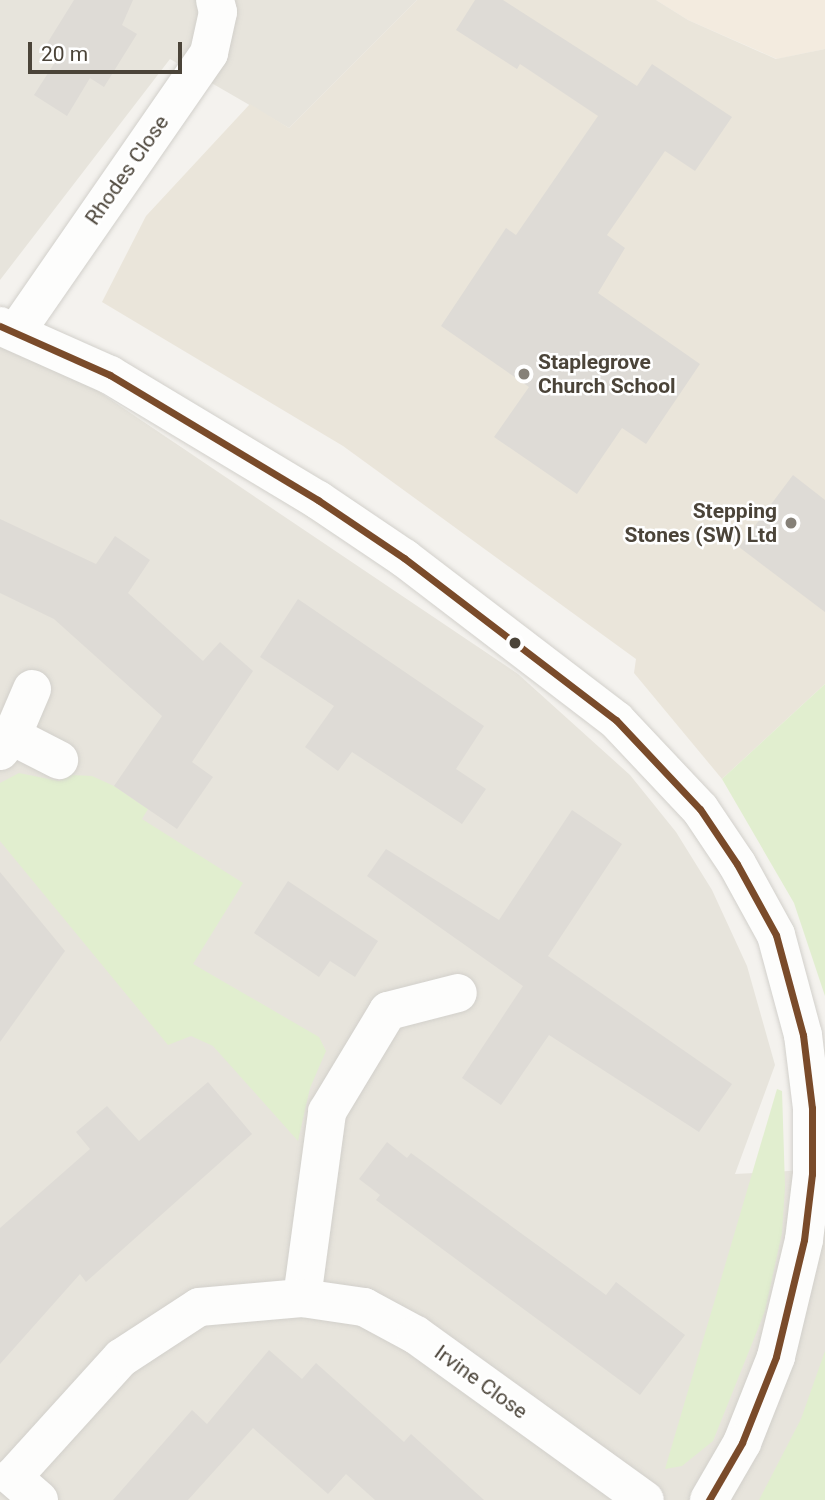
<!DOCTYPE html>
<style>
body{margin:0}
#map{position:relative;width:825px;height:1500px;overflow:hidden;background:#f4f2ee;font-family:Roboto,sans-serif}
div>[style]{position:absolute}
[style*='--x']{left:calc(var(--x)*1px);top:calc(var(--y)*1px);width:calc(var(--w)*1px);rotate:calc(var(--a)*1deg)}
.residential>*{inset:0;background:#e7e4dc}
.commercial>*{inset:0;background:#f3ebdf}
.education>*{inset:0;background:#eae5da}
.green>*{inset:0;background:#e1eecf}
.building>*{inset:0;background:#dedbd6}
.roads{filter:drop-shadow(0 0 2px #d2d0cb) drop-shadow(0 0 2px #d2d0cb)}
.minor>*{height:38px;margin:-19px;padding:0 19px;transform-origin:19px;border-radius:19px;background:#fdfdfc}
.bus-1>*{height:7px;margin:-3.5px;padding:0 3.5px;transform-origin:3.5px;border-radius:3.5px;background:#7a4b2a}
.dots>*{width:19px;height:19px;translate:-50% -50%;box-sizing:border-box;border:4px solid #fff;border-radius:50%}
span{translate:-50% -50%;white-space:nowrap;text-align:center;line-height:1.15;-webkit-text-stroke:5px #fff;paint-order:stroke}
.street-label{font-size:21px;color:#4b4439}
.poi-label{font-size:21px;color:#4b4439;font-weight:700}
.left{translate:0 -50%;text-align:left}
.right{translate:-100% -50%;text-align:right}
.scale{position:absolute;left:28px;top:42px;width:154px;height:32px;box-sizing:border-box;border:4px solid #4b4439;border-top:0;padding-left:9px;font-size:21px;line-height:24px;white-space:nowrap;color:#4b4439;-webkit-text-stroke:5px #fff;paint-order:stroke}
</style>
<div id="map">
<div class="residential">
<div style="clip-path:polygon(0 0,417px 0,289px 128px,170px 59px,0 280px)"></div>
<div style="clip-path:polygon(0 343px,80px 379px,518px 674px,630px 775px,676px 832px,712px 890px,747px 966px,775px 1065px,735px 1174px,825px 1169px,825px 1500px,0 1500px)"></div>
</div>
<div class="commercial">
<div style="clip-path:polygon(656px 0,825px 0,825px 49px,777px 59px,688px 20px)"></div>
</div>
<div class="education">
<div style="clip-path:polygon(417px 0,656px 0,688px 20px,776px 59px,825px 49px,825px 684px,722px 779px,634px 673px,636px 659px,343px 446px,102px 302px,146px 216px,250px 104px,289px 128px)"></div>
</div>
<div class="green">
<div style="clip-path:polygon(825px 684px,825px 996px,794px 903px,722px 779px)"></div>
<div style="clip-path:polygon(19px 773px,59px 781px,72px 775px,92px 776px,114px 786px,148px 809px,142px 819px,243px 883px,193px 964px,319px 1037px,326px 1051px,310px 1088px,298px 1141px,213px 1046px,191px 1036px,168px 1045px,0 841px,0 783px)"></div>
<div style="clip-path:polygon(777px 1089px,782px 1091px,785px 1187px,782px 1233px,765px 1311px,713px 1441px,682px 1466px,665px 1469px)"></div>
<div style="clip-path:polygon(825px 1351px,825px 1500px,759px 1500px,801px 1419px)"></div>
</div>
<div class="building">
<div style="clip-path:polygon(74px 0,133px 0,122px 25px,137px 34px,104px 87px,90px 78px,67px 116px,34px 95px,57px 59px,43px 50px)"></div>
<div style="clip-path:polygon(475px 0,503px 0,637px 86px,652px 64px,732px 117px,695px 171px,665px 151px,607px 235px,625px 248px,598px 293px,700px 364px,646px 444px,622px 428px,577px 494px,494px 437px,529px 387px,441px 326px,506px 228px,516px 235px,598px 116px,520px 64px,517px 69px,456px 30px)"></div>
<div style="clip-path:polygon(793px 475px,825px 500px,825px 612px,739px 547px)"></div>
<div style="clip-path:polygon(0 519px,96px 564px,115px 536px,150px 560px,128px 593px,203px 661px,220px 642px,253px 671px,192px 762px,213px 777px,177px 829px,114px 786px,162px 716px,54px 619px,0 593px)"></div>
<div style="clip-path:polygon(298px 599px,484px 726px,456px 769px,486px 789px,462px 824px,352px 752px,338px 771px,305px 747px,334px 706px,260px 657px)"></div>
<div style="clip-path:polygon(572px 810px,622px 844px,548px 956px,732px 1084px,699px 1132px,549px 1035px,501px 1105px,462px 1078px,523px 986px,367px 876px,386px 849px,499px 920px)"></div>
<div style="clip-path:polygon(0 872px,65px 951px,0 1042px)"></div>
<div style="clip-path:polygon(288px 881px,378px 941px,355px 977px,330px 961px,319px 977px,254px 933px)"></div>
<div style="clip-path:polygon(208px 1082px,252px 1134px,86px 1282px,80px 1274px,0 1364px,0 1228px,90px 1149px,76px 1132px,107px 1106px,139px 1141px)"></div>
<div style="clip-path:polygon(387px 1142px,407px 1158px,411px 1153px,606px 1295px,616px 1282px,685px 1335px,640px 1395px,376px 1200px,380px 1195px,359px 1179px)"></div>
<div style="clip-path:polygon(269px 1350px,302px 1379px,316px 1363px,404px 1442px,411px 1434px,484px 1500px,375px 1500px,346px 1474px,328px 1494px,253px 1428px,188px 1500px,113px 1500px,192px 1410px,207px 1424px)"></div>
</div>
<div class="roads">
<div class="minor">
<div style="--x:0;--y:326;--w:120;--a:24"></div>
<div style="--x:110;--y:375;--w:243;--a:31"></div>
<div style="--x:318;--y:500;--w:104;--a:34"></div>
<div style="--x:404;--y:558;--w:267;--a:37.4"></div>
<div style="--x:616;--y:720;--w:122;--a:46.7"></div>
<div style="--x:700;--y:809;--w:66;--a:56.1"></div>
<div style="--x:737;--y:864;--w:81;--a:61.2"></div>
<div style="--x:776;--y:935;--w:104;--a:74.9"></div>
<div style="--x:803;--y:1035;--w:74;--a:83"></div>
<div style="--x:812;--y:1108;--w:66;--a:90"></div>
<div style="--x:812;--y:1174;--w:66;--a:96.9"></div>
<div style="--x:804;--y:1240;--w:120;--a:103.5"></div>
<div style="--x:776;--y:1357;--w:92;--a:111.6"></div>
<div style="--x:742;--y:1443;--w:66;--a:120.1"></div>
<div style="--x:16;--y:332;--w:339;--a:-55.3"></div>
<div style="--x:209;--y:53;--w:42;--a:-77.6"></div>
<div style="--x:218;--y:12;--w:12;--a:-104"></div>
<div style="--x:12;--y:736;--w:53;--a:27.1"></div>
<div style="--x:0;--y:751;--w:19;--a:-51"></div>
<div style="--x:12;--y:736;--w:51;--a:-66.9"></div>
<div style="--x:302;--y:1298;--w:188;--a:-82.3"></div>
<div style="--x:327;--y:1112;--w:118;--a:-58.9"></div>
<div style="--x:388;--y:1011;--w:72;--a:-14.4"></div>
<div style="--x:39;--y:1500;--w:35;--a:-139"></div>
<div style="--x:13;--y:1477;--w:161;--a:-47.8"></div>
<div style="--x:121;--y:1358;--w:93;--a:-33.2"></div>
<div style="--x:199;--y:1307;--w:103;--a:-5"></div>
<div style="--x:302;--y:1298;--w:63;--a:8.3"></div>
<div style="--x:364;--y:1307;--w:59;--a:28.3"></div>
<div style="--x:416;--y:1335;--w:282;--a:35.8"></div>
</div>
</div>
<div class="bus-1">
<div style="--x:0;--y:326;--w:120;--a:24"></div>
<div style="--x:110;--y:375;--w:243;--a:31"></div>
<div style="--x:318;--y:500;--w:104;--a:34"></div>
<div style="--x:404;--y:558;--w:267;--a:37.4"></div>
<div style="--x:616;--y:720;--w:122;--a:46.7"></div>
<div style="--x:700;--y:809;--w:66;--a:56.1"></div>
<div style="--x:737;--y:864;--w:81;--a:61.2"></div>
<div style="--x:776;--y:935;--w:104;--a:74.9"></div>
<div style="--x:803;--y:1035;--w:74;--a:83"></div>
<div style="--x:812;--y:1108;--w:66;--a:90"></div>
<div style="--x:812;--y:1174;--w:66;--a:96.9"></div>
<div style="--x:804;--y:1240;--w:120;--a:103.5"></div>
<div style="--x:776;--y:1357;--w:92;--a:111.6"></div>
<div style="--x:742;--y:1443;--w:66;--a:120.1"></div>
</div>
<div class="dots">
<div style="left:524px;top:374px;background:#868178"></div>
<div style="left:791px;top:523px;background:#868178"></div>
<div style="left:515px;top:643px;background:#4b4439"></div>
</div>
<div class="street-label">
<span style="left:127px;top:170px;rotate:-55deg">Rhodes Close</span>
<span style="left:481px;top:1382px;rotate:36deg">Irvine Close</span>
</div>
<div class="poi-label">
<span class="left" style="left:538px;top:374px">Staplegrove<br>Church School</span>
<span class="right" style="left:777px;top:523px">Stepping<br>Stones (SW) Ltd</span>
</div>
<div class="scale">20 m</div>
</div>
